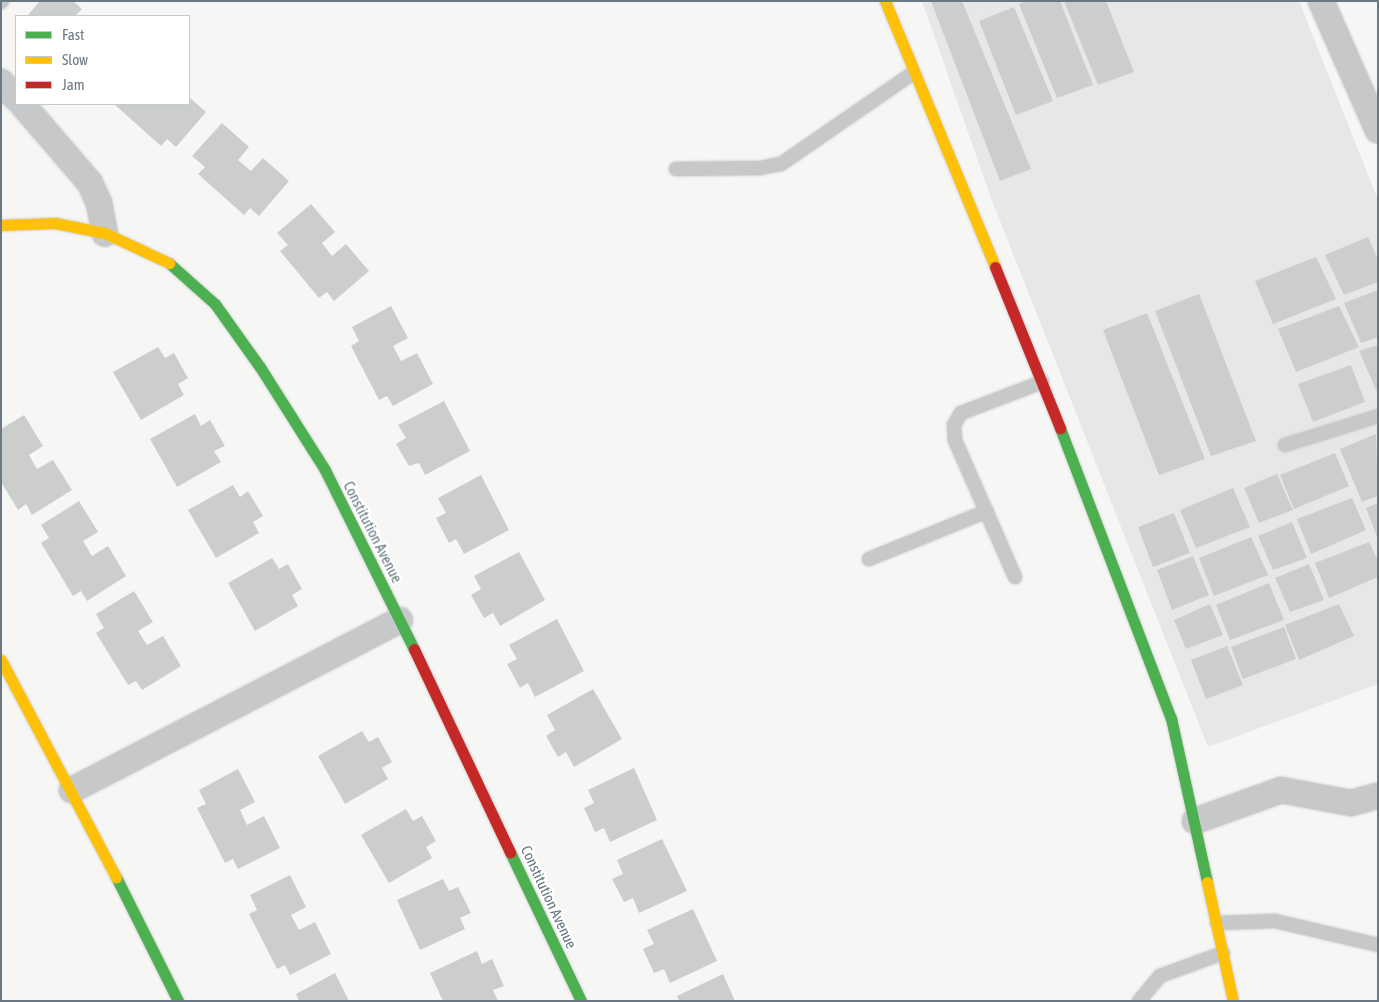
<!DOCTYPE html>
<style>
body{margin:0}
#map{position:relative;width:1379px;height:1002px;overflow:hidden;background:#f6f6f5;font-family:"Asap Condensed",sans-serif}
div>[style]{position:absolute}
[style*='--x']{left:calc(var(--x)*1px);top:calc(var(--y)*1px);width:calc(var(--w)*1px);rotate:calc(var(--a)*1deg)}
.built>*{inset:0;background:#e6e7e8}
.building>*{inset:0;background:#cccece}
.roads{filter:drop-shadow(0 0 1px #d1d2d2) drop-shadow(0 0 1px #d1d2d2)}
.lane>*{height:14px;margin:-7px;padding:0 7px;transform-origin:7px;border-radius:7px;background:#c7c8c9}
.street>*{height:26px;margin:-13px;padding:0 13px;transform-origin:13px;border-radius:13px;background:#c7c8c9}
.fast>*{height:11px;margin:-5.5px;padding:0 5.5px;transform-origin:5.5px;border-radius:5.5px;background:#4caf50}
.slow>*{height:11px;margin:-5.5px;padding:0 5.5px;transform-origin:5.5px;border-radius:5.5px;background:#ffc107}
.jam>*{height:11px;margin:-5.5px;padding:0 5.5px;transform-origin:5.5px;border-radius:5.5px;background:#c62828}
span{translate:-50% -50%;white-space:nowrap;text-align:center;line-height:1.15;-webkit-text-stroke:5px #fff;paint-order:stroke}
.street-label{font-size:15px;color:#697882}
.frame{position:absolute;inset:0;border:2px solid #697882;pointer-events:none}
.legend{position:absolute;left:15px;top:15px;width:175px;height:90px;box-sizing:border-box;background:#fff;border:1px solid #c3c9cd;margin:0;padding:6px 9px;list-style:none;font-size:15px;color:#697882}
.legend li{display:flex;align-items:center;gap:10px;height:25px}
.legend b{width:25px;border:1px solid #c3c9cd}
</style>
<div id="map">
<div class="built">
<div style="clip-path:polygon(922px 1px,1299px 1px,1378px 200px,1378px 684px,1208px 747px,991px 198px)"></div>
</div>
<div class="building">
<div style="clip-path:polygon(40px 1px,73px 1px,82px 9px,75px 16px,27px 16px)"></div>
<div style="clip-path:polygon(931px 1px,962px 1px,1031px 169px,1000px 181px)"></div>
<div style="clip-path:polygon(1027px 1px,1060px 1px,1093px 85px,1057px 98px,1019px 4px)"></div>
<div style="clip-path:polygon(1064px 1px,1106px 1px,1134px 72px,1098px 85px)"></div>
<div style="clip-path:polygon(1014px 7px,1053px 101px,1016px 115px,979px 21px)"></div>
<div style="clip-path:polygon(189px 97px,206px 112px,176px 147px,167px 139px,161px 146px,115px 105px,189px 104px)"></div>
<div style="clip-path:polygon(222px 123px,249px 147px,238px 160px,251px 171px,263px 158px,289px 181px,259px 216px,250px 208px,244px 215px,198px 174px,205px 167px,192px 156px)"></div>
<div style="clip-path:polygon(311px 204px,335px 232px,322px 243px,332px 256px,346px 244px,369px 271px,334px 301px,327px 292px,319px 298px,280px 251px,288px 245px,277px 233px)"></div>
<div style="clip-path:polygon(1368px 237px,1378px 259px,1378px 282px,1344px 295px,1325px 255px)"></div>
<div style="clip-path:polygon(1316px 257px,1336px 299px,1273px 324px,1255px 281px)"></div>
<div style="clip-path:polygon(1378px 290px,1378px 337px,1361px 343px,1344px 303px)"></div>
<div style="clip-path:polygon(1199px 294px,1256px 441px,1211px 456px,1155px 311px)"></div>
<div style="clip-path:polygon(391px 306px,408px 338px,393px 346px,401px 361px,417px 353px,433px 384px,393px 406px,387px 396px,379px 400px,351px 346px,359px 341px,352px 327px)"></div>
<div style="clip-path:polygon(1339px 306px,1359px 347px,1296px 372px,1278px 329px)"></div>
<div style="clip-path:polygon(1147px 313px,1205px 459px,1159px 475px,1103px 330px)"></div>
<div style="clip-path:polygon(1378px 345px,1378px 394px,1359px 351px)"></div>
<div style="clip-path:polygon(158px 347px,165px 358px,174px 353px,188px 378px,178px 384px,184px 395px,141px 420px,113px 372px)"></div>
<div style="clip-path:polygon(1351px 365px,1365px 402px,1313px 422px,1298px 384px)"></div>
<div style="clip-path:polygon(444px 401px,470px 451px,425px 475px,419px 463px,409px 466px,396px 444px,406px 438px,398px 425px)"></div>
<div style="clip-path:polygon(195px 414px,201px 426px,210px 420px,225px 446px,214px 451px,221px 462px,177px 487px,150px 439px)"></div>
<div style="clip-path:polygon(24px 415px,43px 446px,29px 455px,37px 469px,53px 460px,72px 490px,32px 515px,26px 504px,18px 510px,1px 482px,1px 429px)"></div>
<div style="clip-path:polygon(1376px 434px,1378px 496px,1362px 502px,1340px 449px)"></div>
<div style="clip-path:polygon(1335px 453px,1349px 486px,1294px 509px,1280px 475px)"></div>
<div style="clip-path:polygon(1277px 474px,1293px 510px,1259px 523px,1244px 488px)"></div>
<div style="clip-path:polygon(481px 475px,509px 530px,464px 554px,456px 539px,449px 543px,436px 518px,446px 513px,438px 498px)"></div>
<div style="clip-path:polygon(233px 485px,240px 497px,248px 491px,263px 516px,253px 522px,259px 533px,216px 558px,188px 510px)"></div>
<div style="clip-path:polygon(1233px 488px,1250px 527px,1196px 548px,1180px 510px)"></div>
<div style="clip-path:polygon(1352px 498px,1366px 530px,1311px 554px,1297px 519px)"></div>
<div style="clip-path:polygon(79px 501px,98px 532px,83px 541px,92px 556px,108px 546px,126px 576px,87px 601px,81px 591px,73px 596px,41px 543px,49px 538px,41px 525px)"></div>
<div style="clip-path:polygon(1378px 503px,1378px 539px,1366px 508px)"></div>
<div style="clip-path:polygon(1174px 513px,1190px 553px,1153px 567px,1138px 527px)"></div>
<div style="clip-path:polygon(1292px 522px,1307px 558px,1273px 570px,1258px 536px)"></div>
<div style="clip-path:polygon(1251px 537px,1268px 575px,1214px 596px,1199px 558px)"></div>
<div style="clip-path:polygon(1369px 542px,1378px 561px,1378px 577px,1329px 598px,1315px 563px)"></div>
<div style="clip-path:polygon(519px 552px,545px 600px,500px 626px,493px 613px,484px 618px,471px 595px,481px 589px,474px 576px)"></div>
<div style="clip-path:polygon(1193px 556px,1209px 595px,1172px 610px,1157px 570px)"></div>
<div style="clip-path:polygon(272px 558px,279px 569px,288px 564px,302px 589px,292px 595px,298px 606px,255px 631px,228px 583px)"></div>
<div style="clip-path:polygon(1309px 564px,1324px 600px,1290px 612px,1275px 578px)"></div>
<div style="clip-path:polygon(1269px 583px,1284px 620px,1230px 640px,1216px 605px)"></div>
<div style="clip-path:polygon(134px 591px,153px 622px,138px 631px,147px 645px,163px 636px,181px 666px,142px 690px,136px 681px,128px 685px,96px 633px,104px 628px,96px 614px)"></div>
<div style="clip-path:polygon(1210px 604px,1223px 635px,1186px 649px,1174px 620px)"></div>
<div style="clip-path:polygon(1339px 604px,1354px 636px,1299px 660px,1285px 625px)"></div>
<div style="clip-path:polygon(557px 619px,584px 671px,535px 697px,528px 683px,520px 688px,507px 664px,517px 659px,509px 645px)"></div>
<div style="clip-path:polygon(1284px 627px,1296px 659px,1243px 679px,1231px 647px)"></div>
<div style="clip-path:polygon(1227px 646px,1243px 685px,1206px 699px,1191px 660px)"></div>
<div style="clip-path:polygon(593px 689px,622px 739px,574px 767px,566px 752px,558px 757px,546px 736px,555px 730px,547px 715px)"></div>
<div style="clip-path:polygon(362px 731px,369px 742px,378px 737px,392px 762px,382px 768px,388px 779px,345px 804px,318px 756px)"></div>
<div style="clip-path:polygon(634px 768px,657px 820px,610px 842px,604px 828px,595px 832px,584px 808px,594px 803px,588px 790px)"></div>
<div style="clip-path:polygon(238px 769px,255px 802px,240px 810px,247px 825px,264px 816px,280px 848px,238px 869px,233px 859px,225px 863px,197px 808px,206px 804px,199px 790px)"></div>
<div style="clip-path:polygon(406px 809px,413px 821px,422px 816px,436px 841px,426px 847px,432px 858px,389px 883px,361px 835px)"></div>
<div style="clip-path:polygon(662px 839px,687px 891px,639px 913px,633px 898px,624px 902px,612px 879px,623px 874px,617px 860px)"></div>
<div style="clip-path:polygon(290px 875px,306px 907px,291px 915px,299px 930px,315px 922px,331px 954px,290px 975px,285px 965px,277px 969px,249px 914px,257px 910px,250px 895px)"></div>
<div style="clip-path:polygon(443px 879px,449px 891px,458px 887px,471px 913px,460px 918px,465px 929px,420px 950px,397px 900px)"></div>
<div style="clip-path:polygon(693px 909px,717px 961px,670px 983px,664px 969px,654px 973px,643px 949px,654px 944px,647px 930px)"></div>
<div style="clip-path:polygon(477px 951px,482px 964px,492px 959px,504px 986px,493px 990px,498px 1001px,443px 1001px,430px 973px)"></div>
<div style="clip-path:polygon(335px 973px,349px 1001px,299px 1001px,296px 994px)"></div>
<div style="clip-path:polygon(723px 974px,735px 1001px,679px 1001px,677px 996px)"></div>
</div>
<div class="roads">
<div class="lane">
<div style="--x:1;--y:2;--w:1;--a:-45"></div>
<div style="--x:676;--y:169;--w:84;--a:-0.7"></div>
<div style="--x:760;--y:168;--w:21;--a:-11"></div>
<div style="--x:781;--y:164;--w:160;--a:-34.6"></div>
<div style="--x:1285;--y:445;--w:97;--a:-17.3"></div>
<div style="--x:869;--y:559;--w:127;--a:-22.1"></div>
<div style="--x:1015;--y:577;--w:150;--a:-113.7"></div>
<div style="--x:955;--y:440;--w:15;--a:-94"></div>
<div style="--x:954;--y:425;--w:14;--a:-60"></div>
<div style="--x:961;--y:413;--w:87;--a:-20.9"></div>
<div style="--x:1217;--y:923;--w:58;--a:-2"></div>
<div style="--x:1275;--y:921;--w:106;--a:13.1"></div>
<div style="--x:1139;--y:1001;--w:33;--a:-50"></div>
<div style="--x:1160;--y:976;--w:67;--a:-20.1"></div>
</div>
<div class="street">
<div style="--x:1321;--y:1;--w:141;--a:66.2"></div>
<div style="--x:1;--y:82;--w:22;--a:47"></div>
<div style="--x:22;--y:104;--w:104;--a:49.3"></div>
<div style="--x:90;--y:183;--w:22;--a:66"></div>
<div style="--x:99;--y:203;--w:31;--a:79"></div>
<div style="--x:72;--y:790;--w:369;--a:-27.4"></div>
<div style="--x:1195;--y:821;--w:91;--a:-19.8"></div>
<div style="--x:1281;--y:790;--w:71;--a:10.5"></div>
<div style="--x:1351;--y:803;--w:28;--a:-15"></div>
</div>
<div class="fast">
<div style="--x:169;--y:263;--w:62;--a:41.7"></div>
<div style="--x:215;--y:304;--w:77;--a:54.5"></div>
<div style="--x:260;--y:367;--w:122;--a:57.7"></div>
<div style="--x:325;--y:470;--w:200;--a:63.6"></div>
<div style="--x:1060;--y:428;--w:311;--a:69.1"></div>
<div style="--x:1171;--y:718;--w:168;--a:77.6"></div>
<div style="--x:510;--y:852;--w:165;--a:64.5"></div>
<div style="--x:116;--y:877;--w:139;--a:63.4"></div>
</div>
<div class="slow">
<div style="--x:885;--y:1;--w:288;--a:67.5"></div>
<div style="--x:1;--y:225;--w:54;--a:-2.1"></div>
<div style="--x:55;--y:223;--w:51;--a:11.3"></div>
<div style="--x:105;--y:233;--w:71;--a:25.1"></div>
<div style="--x:1;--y:660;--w:246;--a:62.1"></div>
<div style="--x:1207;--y:882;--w:122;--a:77.7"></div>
</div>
<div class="jam">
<div style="--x:995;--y:267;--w:174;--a:68"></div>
<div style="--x:414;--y:649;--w:225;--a:64.7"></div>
</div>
</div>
<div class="street-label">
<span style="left:373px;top:532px;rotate:63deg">Constitution Avenue</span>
<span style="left:549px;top:897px;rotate:65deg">Constitution Avenue</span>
</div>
<div class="frame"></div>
<ul class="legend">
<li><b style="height:6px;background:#4caf50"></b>Fast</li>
<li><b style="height:6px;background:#ffc107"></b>Slow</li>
<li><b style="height:6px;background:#c62828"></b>Jam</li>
</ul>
</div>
